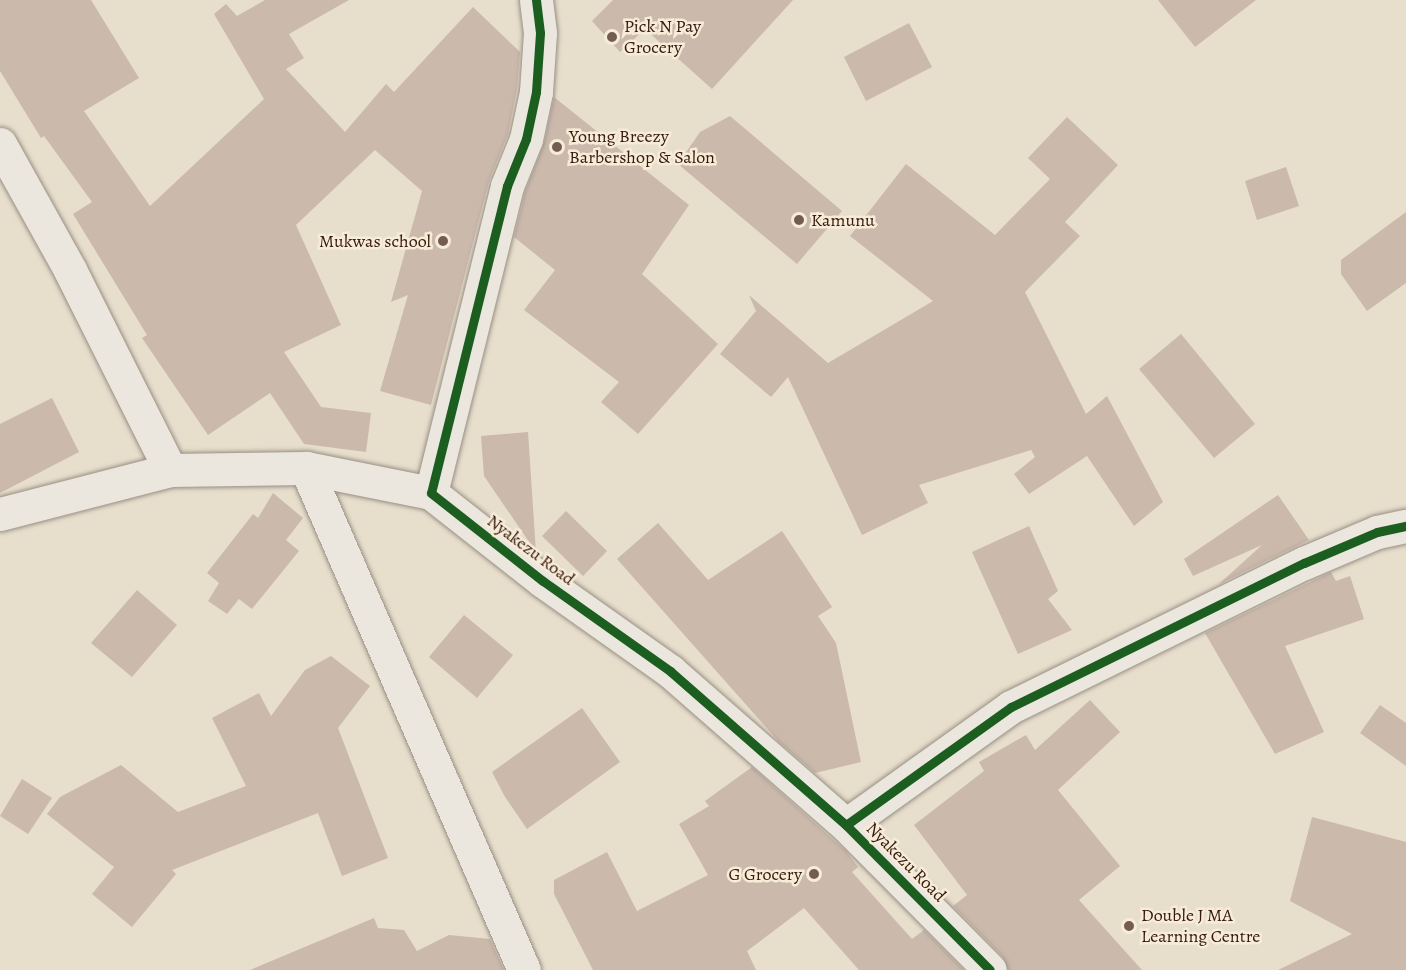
<!DOCTYPE html>
<style>
body{margin:0}
#map{position:relative;width:1406px;height:970px;overflow:hidden;background:#e8decc;font-family:Alegreya,serif}
div>[style]{position:absolute}
[style*='--x']{left:calc(var(--x)*1px);top:calc(var(--y)*1px);width:calc(var(--w)*1px);rotate:calc(var(--a)*1deg)}
.building>*{inset:0;background:#cbb9ac}
.roads{filter:drop-shadow(0 0 2px #988f84) drop-shadow(0 0 2px #988f84)}
.minor>*{height:33px;margin:-16.5px;padding:0 16.5px;transform-origin:16.5px;border-radius:16.5px;background:#ece7de}
.cycleway>*{height:9px;margin:-4.5px;padding:0 4.5px;transform-origin:4.5px;border-radius:4.5px;background:#1b5e20}
.dots>*{width:16px;height:16px;translate:-50% -50%;box-sizing:border-box;border:3px solid #f7ecd7;border-radius:50%}
span{translate:-50% -50%;white-space:nowrap;text-align:center;line-height:1.15;-webkit-text-stroke:5px #f7ecd7;paint-order:stroke}
.poi-label{font-size:18px;color:#36180e}
.left{translate:0 -50%;text-align:left}
.right{translate:-100% -50%;text-align:right}
.street-label{font-size:18px;color:#36180e}
</style>
<div id="map">
<div class="building">
<div style="clip-path:polygon(0 0,91px 0,139px 78px,84px 111px,150px 206px,264px 99px,214px 14px,226px 4px,237px 16px,265px 0,349px 0,289px 34px,304px 58px,286px 69px,345px 132px,386px 84px,394px 92px,473px 7px,520px 52px,517px 89px,508px 134px,489px 181px,431px 405px,380px 391px,408px 295px,391px 302px,422px 191px,375px 150px,296px 225px,341px 325px,284px 352px,321px 407px,371px 413px,366px 452px,304px 444px,270px 393px,208px 435px,142px 338px,147px 335px,73px 214px,92px 202px,44px 136px,41px 138px,0 71px)"></div>
<div style="clip-path:polygon(613px 0,793px 0,712px 89px,645px 29px,620px 52px,592px 21px)"></div>
<div style="clip-path:polygon(1158px 0,1256px 0,1195px 47px)"></div>
<div style="clip-path:polygon(909px 23px,932px 67px,866px 101px,844px 57px)"></div>
<div style="clip-path:polygon(554px 97px,689px 205px,642px 274px,718px 344px,638px 434px,601px 402px,619px 382px,524px 310px,555px 270px,514px 237px,525px 192px,544px 143px)"></div>
<div style="clip-path:polygon(730px 116px,842px 211px,797px 264px,678px 164px,700px 132px)"></div>
<div style="clip-path:polygon(1067px 117px,1118px 165px,1065px 222px,1080px 236px,1025px 292px,1086px 414px,1107px 396px,1163px 502px,1134px 526px,1087px 456px,1029px 494px,1014px 474px,1035px 457px,1031px 450px,919px 485px,928px 503px,862px 535px,788px 377px,771px 397px,720px 354px,756px 311px,749px 295px,828px 363px,933px 301px,850px 236px,906px 164px,995px 235px,1050px 179px,1028px 158px)"></div>
<div style="clip-path:polygon(1286px 167px,1299px 206px,1257px 220px,1245px 181px)"></div>
<div style="clip-path:polygon(1406px 212px,1406px 283px,1367px 311px,1341px 274px,1341px 260px)"></div>
<div style="clip-path:polygon(1181px 334px,1255px 424px,1214px 458px,1139px 369px)"></div>
<div style="clip-path:polygon(52px 398px,79px 452px,0 493px,0 424px)"></div>
<div style="clip-path:polygon(528px 432px,536px 552px,484px 476px,481px 436px)"></div>
<div style="clip-path:polygon(273px 493px,303px 518px,286px 540px,299px 551px,252px 609px,239px 599px,227px 614px,208px 601px,219px 583px,207px 573px,253px 514px,258px 518px)"></div>
<div style="clip-path:polygon(1278px 495px,1309px 540px,1219px 584px,1262px 545px,1193px 576px,1184px 559px)"></div>
<div style="clip-path:polygon(566px 511px,607px 551px,583px 576px,542px 536px)"></div>
<div style="clip-path:polygon(658px 523px,708px 580px,782px 531px,832px 607px,818px 616px,836px 643px,861px 762px,815px 773px,779px 742px,617px 559px)"></div>
<div style="clip-path:polygon(1029px 526px,1058px 591px,1048px 599px,1072px 630px,1018px 654px,972px 552px)"></div>
<div style="clip-path:polygon(1331px 572px,1336px 581px,1350px 576px,1364px 619px,1285px 646px,1324px 732px,1275px 754px,1205px 633px)"></div>
<div style="clip-path:polygon(137px 590px,177px 625px,132px 677px,91px 643px)"></div>
<div style="clip-path:polygon(464px 615px,513px 655px,477px 698px,429px 657px)"></div>
<div style="clip-path:polygon(331px 656px,370px 686px,338px 728px,388px 858px,342px 876px,318px 813px,172px 870px,176px 874px,132px 927px,92px 894px,114px 867px,47px 814px,60px 797px,121px 765px,178px 812px,246px 786px,212px 718px,259px 693px,271px 716px,305px 670px)"></div>
<div style="clip-path:polygon(1090px 700px,1120px 732px,1058px 790px,1120px 866px,1079px 900px,1142px 970px,1008px 970px,1003px 957px,953px 906px,967px 895px,914px 825px,984px 771px,979px 762px,1026px 735px,1035px 750px)"></div>
<div style="clip-path:polygon(1380px 705px,1406px 723px,1406px 766px,1360px 733px)"></div>
<div style="clip-path:polygon(582px 708px,620px 762px,527px 829px,505px 797px,492px 772px)"></div>
<div style="clip-path:polygon(752px 767px,846px 851px,858px 867px,852px 872px,912px 939px,924px 930px,964px 970px,859px 970px,804px 908px,747px 951px,756px 970px,593px 970px,554px 894px,554px 880px,607px 852px,637px 911px,708px 875px,679px 824px,709px 806px,705px 801px)"></div>
<div style="clip-path:polygon(22px 779px,52px 798px,28px 834px,0 816px)"></div>
<div style="clip-path:polygon(1312px 817px,1406px 842px,1406px 970px,1278px 970px,1352px 934px,1290px 901px)"></div>
<div style="clip-path:polygon(374px 918px,378px 928px,404px 930px,417px 951px,449px 935px,490px 939px,504px 970px,250px 970px)"></div>
</div>
<div class="roads">
<div class="minor">
<div style="--x:536;--y:0;--w:33;--a:83"></div>
<div style="--x:540;--y:33;--w:59;--a:93.9"></div>
<div style="--x:536;--y:92;--w:48;--a:102"></div>
<div style="--x:526;--y:139;--w:51;--a:112"></div>
<div style="--x:507;--y:186;--w:316;--a:103.9"></div>
<div style="--x:431;--y:493;--w:142;--a:38.2"></div>
<div style="--x:543;--y:581;--w:156;--a:35.3"></div>
<div style="--x:670;--y:671;--w:234;--a:41.2"></div>
<div style="--x:846;--y:825;--w:204;--a:45.2"></div>
<div style="--x:0;--y:144;--w:144;--a:60.9"></div>
<div style="--x:70;--y:270;--w:224;--a:63.4"></div>
<div style="--x:306;--y:468;--w:547;--a:66.53"></div>
<div style="--x:0;--y:514;--w:176;--a:-14.5"></div>
<div style="--x:170;--y:470;--w:136;--a:-0.8"></div>
<div style="--x:306;--y:468;--w:127;--a:11.3"></div>
<div style="--x:846;--y:825;--w:203;--a:-35.6"></div>
<div style="--x:1011;--y:707;--w:326;--a:-26.2"></div>
<div style="--x:1304;--y:563;--w:79;--a:-23"></div>
<div style="--x:1377;--y:532;--w:30;--a:-12"></div>
</div>
</div>
<div class="cycleway">
<div style="--x:536;--y:0;--w:33;--a:83"></div>
<div style="--x:540;--y:33;--w:59;--a:93.9"></div>
<div style="--x:536;--y:92;--w:48;--a:102"></div>
<div style="--x:526;--y:139;--w:51;--a:112"></div>
<div style="--x:507;--y:186;--w:316;--a:103.9"></div>
<div style="--x:431;--y:493;--w:142;--a:38.2"></div>
<div style="--x:543;--y:581;--w:156;--a:35.3"></div>
<div style="--x:670;--y:671;--w:234;--a:41.2"></div>
<div style="--x:846;--y:825;--w:204;--a:45.2"></div>
<div style="--x:846;--y:825;--w:203;--a:-35.6"></div>
<div style="--x:1011;--y:707;--w:326;--a:-26.2"></div>
<div style="--x:1304;--y:563;--w:79;--a:-23"></div>
<div style="--x:1377;--y:532;--w:30;--a:-12"></div>
</div>
<div class="dots">
<div style="left:612px;top:37px;background:#745d50"></div>
<div style="left:557px;top:147px;background:#745d50"></div>
<div style="left:799px;top:220px;background:#745d50"></div>
<div style="left:443px;top:241px;background:#745d50"></div>
<div style="left:814px;top:874px;background:#745d50"></div>
<div style="left:1129px;top:926px;background:#745d50"></div>
</div>
<div class="poi-label">
<span class="left" style="left:624px;top:37px">Pick N Pay<br>Grocery</span>
<span class="left" style="left:569px;top:147px">Young Breezy<br>Barbershop &amp; Salon</span>
<span class="left" style="left:811px;top:220px">Kamunu</span>
<span class="right" style="left:431px;top:241px">Mukwas school</span>
<span class="right" style="left:802px;top:874px">G Grocery</span>
<span class="left" style="left:1141px;top:926px">Double J MA<br>Learning Centre</span>
</div>
<div class="street-label">
<span style="left:531px;top:550px;rotate:37deg">Nyakezu Road</span>
<span style="left:906px;top:862px;rotate:45deg">Nyakezu Road</span>
</div>
</div>
